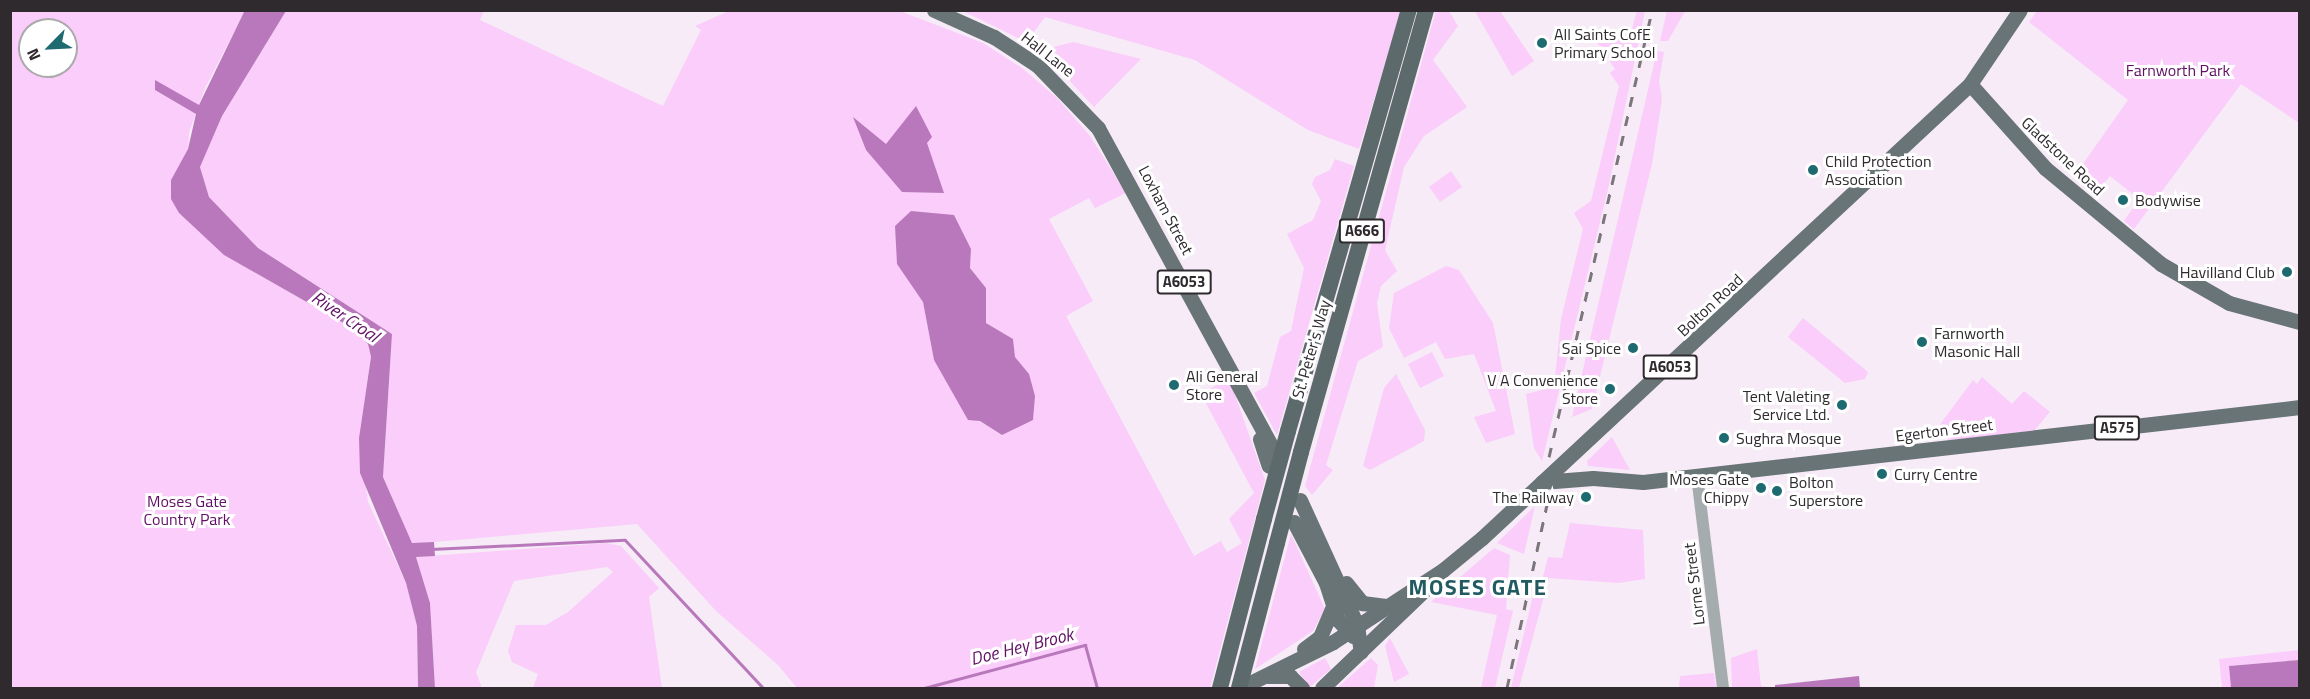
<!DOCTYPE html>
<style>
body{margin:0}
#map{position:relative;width:2310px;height:699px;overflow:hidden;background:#f6ebf6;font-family:"Titillium Web",sans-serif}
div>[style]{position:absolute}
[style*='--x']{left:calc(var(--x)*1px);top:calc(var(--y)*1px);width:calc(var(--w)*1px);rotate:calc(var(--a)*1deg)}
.green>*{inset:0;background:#facdfb}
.water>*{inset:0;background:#b978bb}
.stream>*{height:3px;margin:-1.5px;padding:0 1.5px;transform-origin:1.5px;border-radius:1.5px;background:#b978bb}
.tertiary>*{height:12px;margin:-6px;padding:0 6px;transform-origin:6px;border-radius:6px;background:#a5acad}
.primary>*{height:15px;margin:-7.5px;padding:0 7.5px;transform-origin:7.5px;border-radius:7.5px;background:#687476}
.trunk>*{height:16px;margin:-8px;padding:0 8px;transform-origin:8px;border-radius:8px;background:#5d6a6c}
.rail>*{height:3px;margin-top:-1.5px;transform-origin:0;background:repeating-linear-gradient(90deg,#7c757c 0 10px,transparent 0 20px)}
.trunk-bridge>*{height:16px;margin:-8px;padding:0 8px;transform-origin:8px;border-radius:8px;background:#5d6a6c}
.dots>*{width:16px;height:16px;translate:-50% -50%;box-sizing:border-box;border:3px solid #fff;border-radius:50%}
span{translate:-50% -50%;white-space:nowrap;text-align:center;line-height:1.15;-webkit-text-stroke:6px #fff;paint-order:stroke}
.shield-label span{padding:2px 4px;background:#fff;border:2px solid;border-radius:4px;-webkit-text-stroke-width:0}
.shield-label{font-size:15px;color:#2e2a2e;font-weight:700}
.poi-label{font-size:16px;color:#2e2a2e}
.left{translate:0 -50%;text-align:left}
.right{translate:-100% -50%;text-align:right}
.street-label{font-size:16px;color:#2e2a2e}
.park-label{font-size:16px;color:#600f65}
.water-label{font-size:18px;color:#611166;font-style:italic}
.district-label{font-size:22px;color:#215b61;font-weight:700;letter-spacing:1.5px}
.frame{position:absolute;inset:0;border:12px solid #2e2a2e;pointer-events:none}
.north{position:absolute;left:18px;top:18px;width:60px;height:60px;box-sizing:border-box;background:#fff;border:2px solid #abaaab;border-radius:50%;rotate:246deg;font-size:16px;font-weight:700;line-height:24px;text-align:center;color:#2e2a2e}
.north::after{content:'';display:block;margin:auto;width:21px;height:27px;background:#1e6a71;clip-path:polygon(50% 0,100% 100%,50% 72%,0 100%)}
</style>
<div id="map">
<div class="green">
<div style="clip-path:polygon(1436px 10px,1449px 11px,1458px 26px,1433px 60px,1467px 107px,1424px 136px,1404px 167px,1385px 250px,1397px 271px,1381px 286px,1377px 303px,1383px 347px,1358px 361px,1326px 465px,1333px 470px,1312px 495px,1305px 486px)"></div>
<div style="clip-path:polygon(evenodd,10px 11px,245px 11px,205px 88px,189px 132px,188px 149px,171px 180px,179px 213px,224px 255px,354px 329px,368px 344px,371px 357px,359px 438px,368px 502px,406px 583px,417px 626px,418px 688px,11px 688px,10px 11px,30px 30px,66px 30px,66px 66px,30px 66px,30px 30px)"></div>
<div style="clip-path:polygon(evenodd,286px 11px,484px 11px,480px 20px,663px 106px,701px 30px,695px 26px,729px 11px,900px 11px,983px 43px,1022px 68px,1057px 98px,1090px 136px,1126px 193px,1095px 208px,1089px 198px,1049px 219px,1093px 301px,1066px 316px,1194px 556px,1221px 541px,1227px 552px,1242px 543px,1229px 519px,1254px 493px,1201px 394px,1229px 378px,1265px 480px,1210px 688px,797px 688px,778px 665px,716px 611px,637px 524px,412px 544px,383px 477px,392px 334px,258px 248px,209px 197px,200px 166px,222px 116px,286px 11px,916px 106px,927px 143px,866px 150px,855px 119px,886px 145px,916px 106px,286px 11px,971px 249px,970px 268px,986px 288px,986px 323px,1013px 339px,1015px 358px,1029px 374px,1002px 435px,980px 421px,934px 360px,923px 302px,971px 249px)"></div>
<div style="clip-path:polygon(963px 11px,1401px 11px,1359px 149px,1308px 130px,1195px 60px,1045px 17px,1031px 36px,1020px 39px)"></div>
<div style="clip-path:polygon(1475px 11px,1500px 11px,1534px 61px,1512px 76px)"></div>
<div style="clip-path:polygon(1637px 11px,1645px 11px,1608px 189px,1542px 461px,1534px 448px,1526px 394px,1554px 387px,1561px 319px,1583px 229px,1574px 213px,1591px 201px,1619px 86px,1610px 73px,1615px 69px,1594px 38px,1608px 28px,1616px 41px,1631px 32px)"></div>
<div style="clip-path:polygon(1667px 11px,1685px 11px,1668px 41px,1660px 41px)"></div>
<div style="clip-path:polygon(2037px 11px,2299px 11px,2299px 123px,2241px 84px,2134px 229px,2124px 221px,2139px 199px,2110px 176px,2094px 196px,2073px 178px,2128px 100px,2029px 22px)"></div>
<div style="clip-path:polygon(1073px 42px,1141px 59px,1094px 107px,1052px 62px,1054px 47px)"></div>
<div style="clip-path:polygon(1657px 51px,1664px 52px,1659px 81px,1662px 99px,1652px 164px,1592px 409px,1572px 417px)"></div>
<div style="clip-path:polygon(1335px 159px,1354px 166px,1277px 435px,1254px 393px,1267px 386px,1280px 337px,1291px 331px,1304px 268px,1287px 234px,1313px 220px,1321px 201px,1312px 184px,1315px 177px,1330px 170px)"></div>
<div style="clip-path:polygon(1451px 171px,1462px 187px,1440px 202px,1429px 187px)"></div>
<div style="clip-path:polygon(1446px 266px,1459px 270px,1493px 323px,1515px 434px,1486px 443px,1474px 417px,1496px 411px,1474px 354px,1445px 359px,1436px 342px,1404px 358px,1389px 328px,1394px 293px)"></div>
<div style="clip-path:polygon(1803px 318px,1868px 372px,1865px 379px,1845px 383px,1788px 337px)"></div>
<div style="clip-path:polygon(1432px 352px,1444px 376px,1420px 388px,1408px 364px)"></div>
<div style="clip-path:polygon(1396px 374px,1425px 430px,1424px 441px,1370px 470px,1363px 466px,1384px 388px)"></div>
<div style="clip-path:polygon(1982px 377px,2012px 404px,2024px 391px,2050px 412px,2032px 433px,1948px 440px,1941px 423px,1973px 380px,1977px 384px)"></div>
<div style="clip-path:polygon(1612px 437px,1630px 470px,1588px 466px,1587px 461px)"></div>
<div style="clip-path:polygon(1535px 506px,1524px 554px,1497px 543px)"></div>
<div style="clip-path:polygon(1570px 523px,1643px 530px,1645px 579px,1618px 583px,1549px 578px,1519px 688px,1511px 688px,1534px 591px,1539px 592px,1548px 557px,1562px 558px)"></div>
<div style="clip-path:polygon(1291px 534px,1325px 609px,1313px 631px,1255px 669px)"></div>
<div style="clip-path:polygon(606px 543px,621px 546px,659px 588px,649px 597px,662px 688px,533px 688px,538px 674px,512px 662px,508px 651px,516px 625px,546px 625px,568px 612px,613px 572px,607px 567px,514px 581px,476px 672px,482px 688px,435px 688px,430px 603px,416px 557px)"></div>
<div style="clip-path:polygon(1494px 548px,1510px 555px,1506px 609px,1513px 611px,1495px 688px,1481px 688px,1497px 615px,1431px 602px)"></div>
<div style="clip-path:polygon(1390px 638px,1409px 674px,1394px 682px,1385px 646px)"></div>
<div style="clip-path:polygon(1757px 649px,1761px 686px,1775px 688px,1732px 688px,1731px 658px)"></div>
<div style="clip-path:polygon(2299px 650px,2299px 660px,2229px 666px,2231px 688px,2222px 688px,2219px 659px)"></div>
<div style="clip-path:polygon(1325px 658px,1331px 669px,1310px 687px,1299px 672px)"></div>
<div style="clip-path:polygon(1371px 658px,1378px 665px,1374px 688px,1337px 688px)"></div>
<div style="clip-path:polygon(1714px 673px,1716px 688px,1679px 688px,1680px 676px)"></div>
</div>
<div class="water">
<div style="clip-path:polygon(245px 10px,286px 11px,222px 116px,200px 167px,209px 197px,258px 248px,392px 334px,383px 477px,412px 543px,434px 542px,435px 556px,416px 557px,430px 603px,435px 688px,418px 688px,417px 626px,406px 583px,360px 473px,359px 438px,371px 357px,368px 344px,354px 329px,224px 255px,179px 213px,171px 199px,171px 180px,188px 149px,196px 114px,155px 90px,155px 80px,199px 105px)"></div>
<div style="clip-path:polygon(916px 106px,932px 137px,927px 143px,944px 193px,902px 192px,866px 150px,853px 117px,886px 144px)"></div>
<div style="clip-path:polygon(911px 211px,954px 215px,971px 249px,970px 268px,986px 288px,986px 323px,1013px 339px,1015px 357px,1029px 374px,1035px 396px,1033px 420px,1002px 435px,980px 421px,968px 420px,934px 360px,923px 302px,897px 264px,895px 226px)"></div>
<div style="clip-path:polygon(2299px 660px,2299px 688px,2231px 688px,2229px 666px)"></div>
<div style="clip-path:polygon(1859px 676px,1860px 688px,1775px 688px,1775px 685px)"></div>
</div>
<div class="stream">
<div style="--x:431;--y:549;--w:194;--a:-2.7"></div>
<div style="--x:625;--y:540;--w:202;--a:47"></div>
<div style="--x:924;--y:688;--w:167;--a:-15"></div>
<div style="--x:1085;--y:645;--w:45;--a:74.4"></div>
</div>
<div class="tertiary">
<div style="--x:1697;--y:476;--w:214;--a:83"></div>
</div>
<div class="primary">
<div style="--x:934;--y:10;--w:66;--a:24.2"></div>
<div style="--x:994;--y:37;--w:51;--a:33.1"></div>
<div style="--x:1037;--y:65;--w:88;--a:45.9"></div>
<div style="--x:1098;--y:128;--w:366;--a:61.4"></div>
<div style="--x:1970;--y:84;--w:113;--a:48.2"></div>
<div style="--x:2045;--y:168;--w:151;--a:39.6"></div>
<div style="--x:2161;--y:264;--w:78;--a:29.8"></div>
<div style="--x:2229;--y:303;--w:73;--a:15"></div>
<div style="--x:1260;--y:439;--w:28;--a:72"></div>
<div style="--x:1542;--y:482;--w:51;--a:-4.5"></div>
<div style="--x:1593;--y:478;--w:50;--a:4.6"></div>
<div style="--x:1643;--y:482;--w:661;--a:-6.51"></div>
<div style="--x:1300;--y:500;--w:137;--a:65.5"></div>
<div style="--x:1357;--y:625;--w:27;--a:82"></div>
<div style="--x:1294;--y:522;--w:69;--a:62.3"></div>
<div style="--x:1326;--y:583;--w:39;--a:72"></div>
<div style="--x:1338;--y:620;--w:22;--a:47"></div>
<div style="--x:1346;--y:583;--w:26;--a:51"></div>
<div style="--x:1362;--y:603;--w:24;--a:7"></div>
<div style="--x:1304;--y:649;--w:20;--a:-37"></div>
<div style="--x:1320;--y:637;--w:34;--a:-67"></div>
<div style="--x:1268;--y:676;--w:22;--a:0"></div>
<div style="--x:1290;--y:676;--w:17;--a:45"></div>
<div style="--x:1240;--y:688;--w:104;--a:-26.3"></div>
<div style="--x:1333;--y:642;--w:131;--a:-33.2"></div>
<div style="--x:1443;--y:570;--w:50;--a:-39.4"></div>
<div style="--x:1482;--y:538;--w:667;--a:-42.93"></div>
<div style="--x:1970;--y:84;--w:89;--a:-56"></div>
<div style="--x:1322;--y:688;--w:151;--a:-43.7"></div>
</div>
<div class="trunk">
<div style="--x:1288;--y:431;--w:438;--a:-74"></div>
<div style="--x:1301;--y:452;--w:459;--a:-74.2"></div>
<div style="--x:1220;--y:688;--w:175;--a:-75.4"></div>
<div style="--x:1239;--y:688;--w:150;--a:-75.3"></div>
</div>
<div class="rail">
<div style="--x:1549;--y:457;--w:459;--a:-77"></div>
<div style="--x:1507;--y:688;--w:192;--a:-77.7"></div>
</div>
<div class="trunk-bridge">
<div style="--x:1264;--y:519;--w:91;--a:-74.7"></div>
<div style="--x:1277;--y:543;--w:94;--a:-75.2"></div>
</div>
<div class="dots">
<div style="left:1542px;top:43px;background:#1e6a71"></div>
<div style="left:1813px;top:170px;background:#1e6a71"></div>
<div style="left:2123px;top:200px;background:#1e6a71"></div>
<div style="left:2287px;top:272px;background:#1e6a71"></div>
<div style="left:1922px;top:342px;background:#1e6a71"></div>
<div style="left:1633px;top:348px;background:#1e6a71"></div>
<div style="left:1174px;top:385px;background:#1e6a71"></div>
<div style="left:1610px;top:389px;background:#1e6a71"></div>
<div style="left:1842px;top:405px;background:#1e6a71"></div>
<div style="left:1724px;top:438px;background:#1e6a71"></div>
<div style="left:1882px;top:474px;background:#1e6a71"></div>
<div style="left:1761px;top:488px;background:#1e6a71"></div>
<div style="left:1777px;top:491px;background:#1e6a71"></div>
<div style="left:1586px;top:497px;background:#1e6a71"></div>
</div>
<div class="shield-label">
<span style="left:1362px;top:231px">A666</span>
<span style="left:1184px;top:282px">A6053</span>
<span style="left:1670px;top:367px">A6053</span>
<span style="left:2117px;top:428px">A575</span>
</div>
<div class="poi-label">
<span class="left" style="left:1554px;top:43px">All Saints CofE<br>Primary School</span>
<span class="left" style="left:1825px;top:170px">Child Protection<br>Association</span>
<span class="left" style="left:2135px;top:200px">Bodywise</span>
<span class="right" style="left:2275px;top:272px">Havilland Club</span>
<span class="left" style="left:1934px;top:342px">Farnworth<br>Masonic Hall</span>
<span class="right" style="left:1621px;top:348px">Sai Spice</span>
<span class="left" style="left:1186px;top:385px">Ali General<br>Store</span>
<span class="right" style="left:1598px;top:389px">V A Convenience<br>Store</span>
<span class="right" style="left:1830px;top:405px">Tent Valeting<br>Service Ltd.</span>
<span class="left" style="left:1736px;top:438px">Sughra Mosque</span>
<span class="left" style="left:1894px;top:474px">Curry Centre</span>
<span class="right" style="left:1749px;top:488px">Moses Gate<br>Chippy</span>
<span class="left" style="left:1789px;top:491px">Bolton<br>Superstore</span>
<span class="right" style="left:1574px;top:497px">The Railway</span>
</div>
<div class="street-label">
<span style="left:1048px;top:54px;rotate:38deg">Hall Lane</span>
<span style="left:2063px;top:156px;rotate:43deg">Gladstone Road</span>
<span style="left:1166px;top:210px;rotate:62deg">Loxham Street</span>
<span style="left:1710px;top:305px;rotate:-43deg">Bolton Road</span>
<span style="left:1311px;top:349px;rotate:-74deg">St. Peter's Way</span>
<span style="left:1944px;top:430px;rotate:-7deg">Egerton Street</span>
<span style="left:1694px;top:584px;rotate:-97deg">Lorne Street</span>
</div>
<div class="park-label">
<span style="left:2178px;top:70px">Farnworth Park</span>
<span style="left:187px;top:510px">Moses Gate<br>Country Park</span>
</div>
<div class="water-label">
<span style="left:345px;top:317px;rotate:34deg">River Croal</span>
<span style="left:1022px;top:647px;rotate:-14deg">Doe Hey Brook</span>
</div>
<div class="district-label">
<span style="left:1478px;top:588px">MOSES GATE</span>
</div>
<div class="frame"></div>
<div class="north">N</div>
</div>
